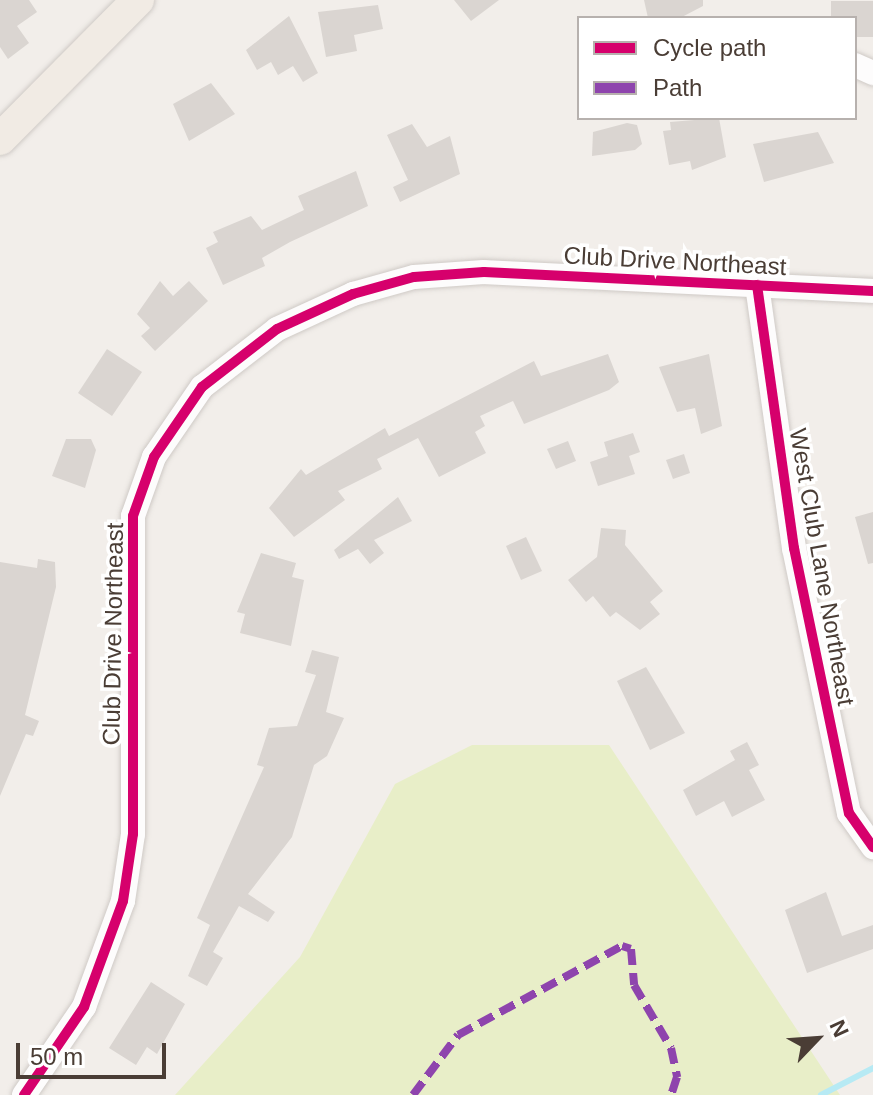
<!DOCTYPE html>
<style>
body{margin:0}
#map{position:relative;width:873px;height:1095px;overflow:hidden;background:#f2eeea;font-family:Helvetica,sans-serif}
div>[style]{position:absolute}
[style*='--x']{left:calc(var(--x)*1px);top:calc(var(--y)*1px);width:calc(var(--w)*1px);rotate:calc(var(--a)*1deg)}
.green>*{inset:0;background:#e8eec8}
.stream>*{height:6px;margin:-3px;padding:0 3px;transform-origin:3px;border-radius:3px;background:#b7eaf4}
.building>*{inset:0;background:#dad5d1}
.roads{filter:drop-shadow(0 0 2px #cfcac6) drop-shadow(0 0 2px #cfcac6)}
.minor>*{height:24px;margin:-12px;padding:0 12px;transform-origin:12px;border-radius:12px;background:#fdfcfc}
.major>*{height:32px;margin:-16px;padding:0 16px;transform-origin:16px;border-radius:16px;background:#f1ebe4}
.quiet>*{height:8px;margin-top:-4px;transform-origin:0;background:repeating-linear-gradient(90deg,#8e44ad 0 16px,transparent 0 24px)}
.cycleway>*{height:10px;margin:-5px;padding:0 5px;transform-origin:5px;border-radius:5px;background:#d6006c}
span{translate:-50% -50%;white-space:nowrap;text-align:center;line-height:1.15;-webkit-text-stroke:7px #fff;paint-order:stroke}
.street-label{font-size:24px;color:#4a3d35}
.legend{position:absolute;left:577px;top:16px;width:280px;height:104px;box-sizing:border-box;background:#fff;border:2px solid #b7b1ae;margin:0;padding:10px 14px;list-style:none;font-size:24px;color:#4a3d35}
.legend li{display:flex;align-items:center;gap:16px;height:40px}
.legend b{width:40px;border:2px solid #b7b1ae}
.north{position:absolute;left:777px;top:999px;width:80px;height:80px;-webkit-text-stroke:6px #fff;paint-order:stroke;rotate:65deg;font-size:22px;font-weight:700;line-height:32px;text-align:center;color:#4a3d35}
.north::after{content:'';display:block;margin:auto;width:28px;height:36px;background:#4a3d35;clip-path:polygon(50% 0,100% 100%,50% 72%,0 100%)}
.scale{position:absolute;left:16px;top:1043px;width:150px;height:36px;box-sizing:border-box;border:4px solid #4a3d35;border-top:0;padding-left:10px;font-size:24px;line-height:28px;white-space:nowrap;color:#4a3d35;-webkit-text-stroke:6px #fff;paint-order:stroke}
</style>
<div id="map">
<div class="green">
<div style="clip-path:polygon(472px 745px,609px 745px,840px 1095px,175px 1095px,300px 957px,395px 784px)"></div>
</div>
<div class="stream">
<div style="--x:821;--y:1095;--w:59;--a:-27.4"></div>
</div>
<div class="building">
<div style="clip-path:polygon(0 0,29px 0,37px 12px,17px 26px,29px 43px,8px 59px,0 47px)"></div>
<div style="clip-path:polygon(454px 0,499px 0,471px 21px)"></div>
<div style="clip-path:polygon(644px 0,703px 0,703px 6px,680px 18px,648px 18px)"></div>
<div style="clip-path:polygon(831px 1px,873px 1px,873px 37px,855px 37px,855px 18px,831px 18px)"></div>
<div style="clip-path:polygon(378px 5px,383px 29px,354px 35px,357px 51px,326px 57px,318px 12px)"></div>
<div style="clip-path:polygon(289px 16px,318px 73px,303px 82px,293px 66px,278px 75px,271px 62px,257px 70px,246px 50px)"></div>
<div style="clip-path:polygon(211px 83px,235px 114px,189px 141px,173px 104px)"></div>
<div style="clip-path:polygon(719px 118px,726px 157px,692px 170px,690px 161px,669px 165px,663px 131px,671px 130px,670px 122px)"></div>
<div style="clip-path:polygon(627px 123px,637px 125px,642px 144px,635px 150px,592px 156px,593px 132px)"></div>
<div style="clip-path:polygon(412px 124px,427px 147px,450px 136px,460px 174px,400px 202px,393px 187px,408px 180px,387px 135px)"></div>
<div style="clip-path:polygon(818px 132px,834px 163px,764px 182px,753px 144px)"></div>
<div style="clip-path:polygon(356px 171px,368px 206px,290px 242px,262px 258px,265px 266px,223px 285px,206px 248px,218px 242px,213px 232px,251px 216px,262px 230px,304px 210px,298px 196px)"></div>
<div style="clip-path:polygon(160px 281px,173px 296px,189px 281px,208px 301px,155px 351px,141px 336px,150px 328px,137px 314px)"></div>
<div style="clip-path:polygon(107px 349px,142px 372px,112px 416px,78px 393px)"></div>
<div style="clip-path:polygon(608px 354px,619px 382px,609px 390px,524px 424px,513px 401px,480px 416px,485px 426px,475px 432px,486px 453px,439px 477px,418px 438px,377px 459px,382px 469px,338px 491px,345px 500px,294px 537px,269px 508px,301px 469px,306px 475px,385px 428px,389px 436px,534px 361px,541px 376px)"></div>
<div style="clip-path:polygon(709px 354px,722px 426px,701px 434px,695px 408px,677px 412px,659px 367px)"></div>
<div style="clip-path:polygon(633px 433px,640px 452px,629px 456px,635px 474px,598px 486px,590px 462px,608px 456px,604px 442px)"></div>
<div style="clip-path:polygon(66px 439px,91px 439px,96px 450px,85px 488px,52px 476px)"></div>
<div style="clip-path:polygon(568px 441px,576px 461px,556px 469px,547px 449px)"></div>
<div style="clip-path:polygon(684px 454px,690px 473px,673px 479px,666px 460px)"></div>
<div style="clip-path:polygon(398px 497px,412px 521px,374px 540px,384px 553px,370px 564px,358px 549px,339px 559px,334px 550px)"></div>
<div style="clip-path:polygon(873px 512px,873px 563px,868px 564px,855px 517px)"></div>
<div style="clip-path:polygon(601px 528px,626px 530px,625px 545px,663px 591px,650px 602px,660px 614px,640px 630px,616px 612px,610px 617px,593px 596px,586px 602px,568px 580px,597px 557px)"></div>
<div style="clip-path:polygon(526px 537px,542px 571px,521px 580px,506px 546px)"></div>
<div style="clip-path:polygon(261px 553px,296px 563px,292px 577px,304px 580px,291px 646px,240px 633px,245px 614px,237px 612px)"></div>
<div style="clip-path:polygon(38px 559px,55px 562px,56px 587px,25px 715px,39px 721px,33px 736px,26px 734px,0 796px,0 562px,37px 568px)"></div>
<div style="clip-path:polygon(312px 650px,339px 657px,326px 712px,344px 718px,327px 756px,314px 765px,292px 837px,248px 894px,275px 912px,268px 922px,239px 906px,213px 952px,223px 958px,207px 986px,188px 976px,210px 925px,197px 918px,264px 767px,257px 765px,269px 728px,297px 726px,316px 675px,305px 672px)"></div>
<div style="clip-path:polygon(646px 667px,685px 733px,650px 750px,617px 681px)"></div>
<div style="clip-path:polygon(747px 742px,759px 765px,749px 770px,765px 800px,732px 817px,724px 801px,696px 816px,683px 790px,735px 760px,730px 751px)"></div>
<div style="clip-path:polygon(826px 892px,842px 936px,873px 925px,873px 949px,807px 973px,785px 910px)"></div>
<div style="clip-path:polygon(151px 982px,185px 1004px,157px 1054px,147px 1047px,136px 1065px,109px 1048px)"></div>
</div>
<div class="roads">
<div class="minor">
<div style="--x:855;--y:65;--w:20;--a:24"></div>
<div style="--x:757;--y:285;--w:266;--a:82"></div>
<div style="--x:794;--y:548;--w:271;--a:78.3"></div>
<div style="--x:849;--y:813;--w:42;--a:54.8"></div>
<div style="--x:24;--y:1095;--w:107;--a:-55.7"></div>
<div style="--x:84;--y:1007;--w:113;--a:-69.8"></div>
<div style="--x:123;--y:901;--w:68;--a:-81.5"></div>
<div style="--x:133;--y:834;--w:318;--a:-90"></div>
<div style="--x:133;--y:516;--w:63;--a:-70.4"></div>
<div style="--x:154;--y:457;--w:85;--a:-55.6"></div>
<div style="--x:202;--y:387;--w:95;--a:-37.7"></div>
<div style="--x:277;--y:329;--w:84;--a:-24.7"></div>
<div style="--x:353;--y:294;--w:63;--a:-15.6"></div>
<div style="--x:414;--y:277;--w:70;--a:-4.1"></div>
<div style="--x:484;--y:272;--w:389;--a:2.8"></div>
</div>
<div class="major">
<div style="--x:0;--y:139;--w:196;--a:-45.2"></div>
</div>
</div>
<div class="quiet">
<div style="--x:413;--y:1095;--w:75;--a:-53.1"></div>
<div style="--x:458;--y:1035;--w:187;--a:-28.5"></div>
<div style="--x:622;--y:946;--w:9;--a:18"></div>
<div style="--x:631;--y:949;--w:36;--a:85"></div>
<div style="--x:634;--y:985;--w:73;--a:59.6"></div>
<div style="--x:671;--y:1048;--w:30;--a:78"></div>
<div style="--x:677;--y:1077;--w:19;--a:108"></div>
</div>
<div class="cycleway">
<div style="--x:757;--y:285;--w:266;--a:82"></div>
<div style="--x:794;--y:548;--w:271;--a:78.3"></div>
<div style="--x:849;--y:813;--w:42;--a:54.8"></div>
<div style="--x:24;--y:1095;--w:107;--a:-55.7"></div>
<div style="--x:84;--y:1007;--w:113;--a:-69.8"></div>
<div style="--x:123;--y:901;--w:68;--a:-81.5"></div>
<div style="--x:133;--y:834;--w:318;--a:-90"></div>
<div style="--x:133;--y:516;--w:63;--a:-70.4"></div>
<div style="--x:154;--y:457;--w:85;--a:-55.6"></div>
<div style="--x:202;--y:387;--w:95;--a:-37.7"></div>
<div style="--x:277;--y:329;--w:84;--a:-24.7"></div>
<div style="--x:353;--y:294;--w:63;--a:-15.6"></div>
<div style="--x:414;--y:277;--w:70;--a:-4.1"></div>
<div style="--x:484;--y:272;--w:389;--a:2.8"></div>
</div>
<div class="street-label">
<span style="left:675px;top:261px;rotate:3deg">Club Drive Northeast</span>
<span style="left:822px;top:567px;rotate:80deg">West Club Lane Northeast</span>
<span style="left:113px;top:634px;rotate:-89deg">Club Drive Northeast</span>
</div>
<ul class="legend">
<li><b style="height:10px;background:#d6006c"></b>Cycle path</li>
<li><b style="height:10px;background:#8e44ad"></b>Path</li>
</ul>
<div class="north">N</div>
<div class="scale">50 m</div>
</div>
